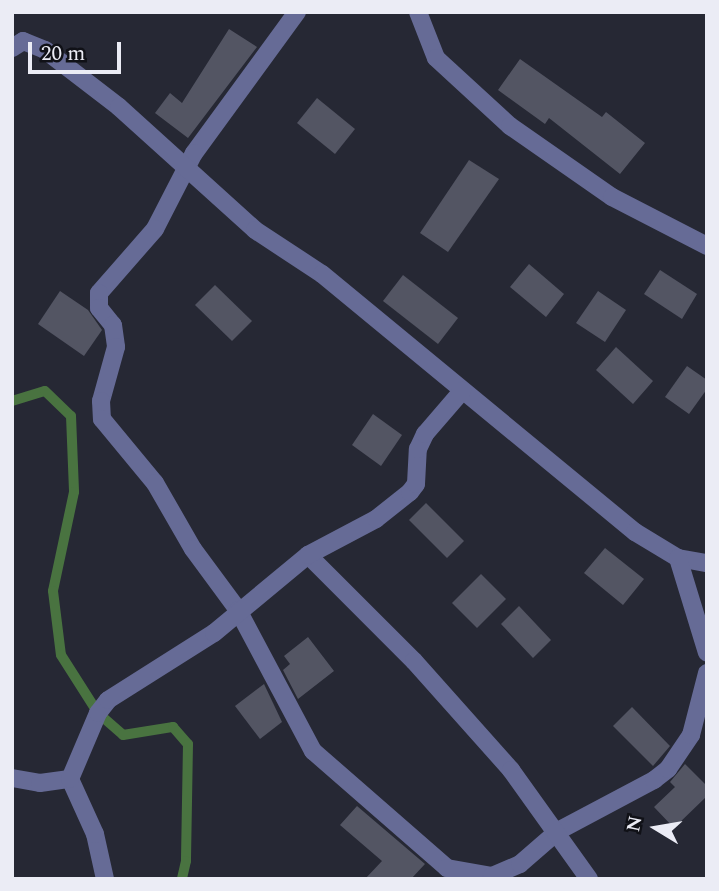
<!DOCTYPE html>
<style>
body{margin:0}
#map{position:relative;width:719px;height:891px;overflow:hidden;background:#262834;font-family:Spectral,serif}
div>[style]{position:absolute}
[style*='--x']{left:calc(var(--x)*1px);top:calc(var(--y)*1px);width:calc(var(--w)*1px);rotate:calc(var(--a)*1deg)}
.stream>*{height:10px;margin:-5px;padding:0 5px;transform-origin:5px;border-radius:5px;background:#497340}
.building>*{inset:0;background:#535563}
.street>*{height:18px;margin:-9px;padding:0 9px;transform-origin:9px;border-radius:9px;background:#666b96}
span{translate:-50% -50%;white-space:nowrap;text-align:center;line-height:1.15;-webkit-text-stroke:7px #101117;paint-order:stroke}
.frame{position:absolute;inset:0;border:14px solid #ebecf5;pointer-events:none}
.north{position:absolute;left:621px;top:793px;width:70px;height:70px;-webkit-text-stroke:5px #101117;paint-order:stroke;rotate:281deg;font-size:19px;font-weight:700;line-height:28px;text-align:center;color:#ebecf5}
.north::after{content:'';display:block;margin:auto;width:24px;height:32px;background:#ebecf5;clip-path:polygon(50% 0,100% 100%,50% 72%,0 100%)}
.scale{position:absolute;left:28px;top:42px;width:93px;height:32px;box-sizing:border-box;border:4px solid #ebecf5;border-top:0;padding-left:9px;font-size:21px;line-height:24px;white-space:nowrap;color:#ebecf5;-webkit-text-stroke:5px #101117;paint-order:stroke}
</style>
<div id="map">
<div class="stream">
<div style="--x:12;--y:401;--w:34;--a:-17"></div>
<div style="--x:45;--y:391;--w:36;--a:44"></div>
<div style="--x:71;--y:416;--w:76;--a:87.7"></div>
<div style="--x:74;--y:492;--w:101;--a:102"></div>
<div style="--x:53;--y:591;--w:64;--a:82.9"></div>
<div style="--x:61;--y:655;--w:69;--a:57.5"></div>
<div style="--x:98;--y:713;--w:33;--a:41"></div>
<div style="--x:123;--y:735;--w:51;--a:-9.1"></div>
<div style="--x:173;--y:727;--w:23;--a:49"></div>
<div style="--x:188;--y:744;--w:117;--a:91"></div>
<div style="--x:186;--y:861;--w:18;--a:103"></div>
</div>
<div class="building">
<div style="clip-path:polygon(229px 29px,257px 47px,188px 138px,155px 113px,170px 93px,182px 103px)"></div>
<div style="clip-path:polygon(520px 59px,602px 117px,606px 112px,645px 143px,620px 174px,549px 118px,545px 124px,498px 90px)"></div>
<div style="clip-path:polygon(317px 98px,355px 129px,335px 154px,297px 123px)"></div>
<div style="clip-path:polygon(469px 160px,499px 179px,448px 252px,420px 233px)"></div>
<div style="clip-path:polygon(529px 264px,564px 294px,546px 317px,510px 287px)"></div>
<div style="clip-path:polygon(660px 270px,697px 294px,682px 319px,644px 294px)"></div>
<div style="clip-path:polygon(403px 275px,458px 318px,438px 344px,383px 301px)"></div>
<div style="clip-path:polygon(215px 285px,252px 321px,232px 341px,195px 305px)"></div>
<div style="clip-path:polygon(60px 291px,88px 310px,102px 330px,84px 356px,38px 324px)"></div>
<div style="clip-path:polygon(598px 291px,626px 310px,605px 342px,576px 323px)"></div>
<div style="clip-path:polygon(616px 347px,653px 381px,633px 404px,596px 370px)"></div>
<div style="clip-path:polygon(687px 366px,707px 380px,707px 389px,689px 414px,665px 397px)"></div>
<div style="clip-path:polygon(373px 414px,402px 435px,381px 466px,352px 445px)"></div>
<div style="clip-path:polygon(426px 503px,464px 541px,447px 558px,409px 520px)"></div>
<div style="clip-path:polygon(605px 548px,644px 579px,623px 605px,584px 573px)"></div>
<div style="clip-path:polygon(481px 574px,506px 599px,477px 628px,452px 603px)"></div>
<div style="clip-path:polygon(519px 606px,551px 640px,533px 658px,501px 624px)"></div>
<div style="clip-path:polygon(308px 637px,334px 671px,298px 699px,283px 670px,290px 664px,284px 656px)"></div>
<div style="clip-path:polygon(264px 684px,282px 722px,260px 739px,235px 706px)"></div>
<div style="clip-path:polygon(632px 707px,670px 746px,653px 766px,613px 726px)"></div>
<div style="clip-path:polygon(685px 764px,707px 786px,707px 796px,674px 828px,654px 807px,675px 787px,670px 782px)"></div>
<div style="clip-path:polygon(357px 806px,425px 864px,411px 879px,365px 879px,382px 861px,340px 825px)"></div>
</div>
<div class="street">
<div style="--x:297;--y:12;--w:175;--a:126.1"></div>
<div style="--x:194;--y:153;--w:85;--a:117.2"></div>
<div style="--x:155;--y:229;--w:85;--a:131.2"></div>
<div style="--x:99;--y:293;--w:15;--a:90"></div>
<div style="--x:99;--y:308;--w:22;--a:51"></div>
<div style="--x:113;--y:325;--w:22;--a:82"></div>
<div style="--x:116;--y:347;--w:56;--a:105.5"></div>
<div style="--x:101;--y:401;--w:18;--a:87"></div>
<div style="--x:102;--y:419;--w:83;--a:50.4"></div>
<div style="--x:155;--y:483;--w:76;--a:60.1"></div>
<div style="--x:193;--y:549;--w:76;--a:53.6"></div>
<div style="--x:238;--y:610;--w:160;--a:62"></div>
<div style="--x:313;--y:751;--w:178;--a:41.1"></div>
<div style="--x:447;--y:868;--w:46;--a:10.1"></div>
<div style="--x:492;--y:876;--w:30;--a:-23"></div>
<div style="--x:520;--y:864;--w:50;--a:-41"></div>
<div style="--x:558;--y:831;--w:109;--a:-28"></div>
<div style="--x:654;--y:780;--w:18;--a:-38"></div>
<div style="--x:668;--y:769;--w:41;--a:-55.9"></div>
<div style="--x:691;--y:735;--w:64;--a:-75.5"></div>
<div style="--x:418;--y:12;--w:49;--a:68.6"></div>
<div style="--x:436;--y:58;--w:100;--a:42.6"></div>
<div style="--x:510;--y:126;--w:124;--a:34.8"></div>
<div style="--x:612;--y:197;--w:107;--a:27.3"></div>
<div style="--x:12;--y:48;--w:13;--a:-32"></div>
<div style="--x:23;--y:41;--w:24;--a:22"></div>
<div style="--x:45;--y:50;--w:93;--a:37.6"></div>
<div style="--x:119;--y:107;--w:183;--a:42.1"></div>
<div style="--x:255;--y:230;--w:80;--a:33.3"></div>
<div style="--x:322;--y:274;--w:406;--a:39.5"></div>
<div style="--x:635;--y:532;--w:50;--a:31.2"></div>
<div style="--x:678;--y:558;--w:29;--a:10"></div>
<div style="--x:308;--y:555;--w:150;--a:45"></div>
<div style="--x:414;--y:661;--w:146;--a:48.3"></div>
<div style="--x:511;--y:770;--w:134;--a:54.4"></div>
<div style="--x:678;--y:558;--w:99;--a:73"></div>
<div style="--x:12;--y:778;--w:28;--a:10"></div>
<div style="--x:40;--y:783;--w:30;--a:-8"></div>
<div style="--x:105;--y:879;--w:46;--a:-102.5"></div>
<div style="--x:95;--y:834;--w:60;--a:-114.4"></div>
<div style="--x:70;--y:779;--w:72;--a:-67"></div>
<div style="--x:98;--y:713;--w:16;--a:-52"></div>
<div style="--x:108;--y:700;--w:125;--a:-32.3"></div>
<div style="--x:214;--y:633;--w:122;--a:-39.7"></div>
<div style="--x:308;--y:555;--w:77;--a:-27.9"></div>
<div style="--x:376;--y:519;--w:43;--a:-38.5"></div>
<div style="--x:410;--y:492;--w:10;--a:-53"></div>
<div style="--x:416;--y:484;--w:35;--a:-87"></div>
<div style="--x:418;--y:449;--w:17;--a:-65"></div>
<div style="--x:425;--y:434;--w:57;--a:-49.3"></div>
</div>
<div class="frame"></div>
<div class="north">N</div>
<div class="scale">20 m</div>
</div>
